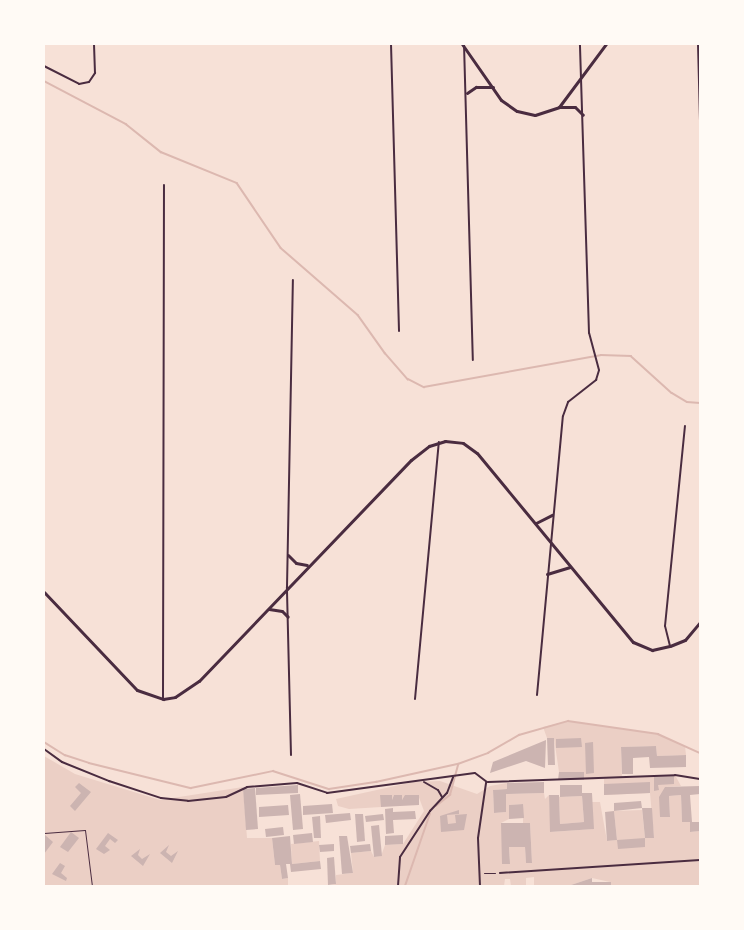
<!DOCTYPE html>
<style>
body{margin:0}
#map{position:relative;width:744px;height:930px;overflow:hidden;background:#f7e1d7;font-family:Overpass,sans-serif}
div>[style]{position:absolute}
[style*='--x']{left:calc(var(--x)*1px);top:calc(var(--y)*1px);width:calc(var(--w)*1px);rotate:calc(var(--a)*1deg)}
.green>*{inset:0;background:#ebcfc5}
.stream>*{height:1.5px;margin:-0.75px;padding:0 0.75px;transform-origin:0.75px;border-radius:0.75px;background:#dcb8b0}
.building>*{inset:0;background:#ccb4b1}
.path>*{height:1px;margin:-0.5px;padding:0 0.5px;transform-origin:0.5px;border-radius:0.5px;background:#4a2c40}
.service>*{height:1px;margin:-0.5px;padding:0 0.5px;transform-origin:0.5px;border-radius:0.5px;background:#4a2c40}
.pedestrian>*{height:1.5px;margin:-0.75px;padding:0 0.75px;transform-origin:0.75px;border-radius:0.75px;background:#4a2c40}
.minor>*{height:2px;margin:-1px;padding:0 1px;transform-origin:1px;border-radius:1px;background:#4a2c40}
.tertiary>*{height:3px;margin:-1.5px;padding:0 1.5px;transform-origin:1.5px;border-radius:1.5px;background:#4a2c40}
span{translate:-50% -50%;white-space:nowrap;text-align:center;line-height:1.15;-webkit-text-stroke:6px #fffaf5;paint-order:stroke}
.frame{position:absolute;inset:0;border:45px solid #fffaf5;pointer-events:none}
</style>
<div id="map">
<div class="green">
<div style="clip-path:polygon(evenodd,568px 721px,658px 734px,685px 746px,686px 755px,657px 756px,656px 746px,621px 747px,622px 778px,675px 775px,681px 786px,665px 787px,660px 817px,670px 817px,669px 796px,681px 795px,682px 822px,690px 822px,691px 832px,700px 831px,700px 886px,611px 886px,610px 882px,592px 878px,568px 886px,534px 886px,534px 877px,526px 878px,526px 886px,511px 886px,510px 879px,505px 879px,504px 886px,328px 886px,336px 884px,336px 875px,353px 873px,351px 853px,371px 851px,374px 857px,381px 856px,385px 845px,403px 844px,424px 811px,418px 795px,406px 795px,402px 800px,401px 795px,394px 795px,392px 800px,391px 795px,381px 795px,381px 807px,349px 809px,338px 806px,336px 799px,413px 782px,440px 781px,477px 794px,490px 786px,507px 783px,507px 789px,493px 790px,494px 813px,506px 812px,506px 794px,544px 793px,545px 799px,549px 795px,551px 832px,593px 829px,592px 802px,600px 802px,607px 841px,617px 840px,614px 811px,642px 810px,645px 838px,654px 838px,650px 793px,604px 795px,604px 779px,584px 780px,584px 772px,559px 772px,554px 738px,547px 738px,543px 727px,568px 721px,523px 804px,523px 823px,530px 823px,532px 863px,526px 863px,525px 847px,509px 847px,510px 863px,501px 823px,509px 819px,509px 805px,523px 804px)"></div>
<div style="clip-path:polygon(44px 756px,75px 774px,160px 800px,243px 787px,247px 838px,272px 838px,275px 865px,280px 865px,282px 879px,288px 878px,288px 886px,44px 886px)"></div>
<div style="clip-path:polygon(582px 796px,584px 822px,560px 824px,559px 797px)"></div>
<div style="clip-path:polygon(319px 841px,320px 861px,292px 864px,291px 844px)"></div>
</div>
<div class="stream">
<div style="--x:44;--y:81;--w:93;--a:27.7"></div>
<div style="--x:126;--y:124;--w:45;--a:38.7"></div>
<div style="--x:161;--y:152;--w:82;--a:22.2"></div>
<div style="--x:237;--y:183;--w:78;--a:55.9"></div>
<div style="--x:281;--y:248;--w:102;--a:41"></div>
<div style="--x:358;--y:315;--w:47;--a:54.6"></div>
<div style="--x:385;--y:353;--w:35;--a:49"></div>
<div style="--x:408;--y:379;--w:18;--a:27"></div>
<div style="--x:424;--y:387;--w:180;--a:-10.2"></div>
<div style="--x:601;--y:355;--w:30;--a:2"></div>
<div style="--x:631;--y:356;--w:55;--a:42.1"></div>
<div style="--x:672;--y:393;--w:17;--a:31"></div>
<div style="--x:687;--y:402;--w:13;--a:4"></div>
<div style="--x:44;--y:742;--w:25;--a:32"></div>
<div style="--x:65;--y:755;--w:25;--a:18"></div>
<div style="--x:89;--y:763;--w:105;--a:13.8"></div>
<div style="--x:191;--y:788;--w:84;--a:-11.7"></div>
<div style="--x:273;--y:771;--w:59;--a:17.8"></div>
<div style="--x:329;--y:789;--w:48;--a:-8.5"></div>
<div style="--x:376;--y:782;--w:84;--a:-12.4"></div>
<div style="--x:458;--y:764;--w:32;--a:-20"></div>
<div style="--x:488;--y:753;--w:36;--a:-30"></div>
<div style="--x:519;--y:735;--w:51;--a:-15.9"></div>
<div style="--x:568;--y:721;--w:91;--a:8.2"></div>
<div style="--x:658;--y:734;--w:46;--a:24.3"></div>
<div style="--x:436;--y:806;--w:18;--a:-38"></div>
<div style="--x:450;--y:795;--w:31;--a:-75"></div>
<div style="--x:405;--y:886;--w:76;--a:-70.9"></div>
</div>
<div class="building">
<div style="clip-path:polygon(547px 738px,554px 738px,555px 765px,548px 765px)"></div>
<div style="clip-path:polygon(581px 738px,582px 747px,556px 748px,556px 739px)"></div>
<div style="clip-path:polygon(546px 740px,545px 768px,526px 761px,490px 773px,493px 762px)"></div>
<div style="clip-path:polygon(593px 742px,594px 773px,586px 774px,585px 743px)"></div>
<div style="clip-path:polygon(656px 746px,657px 756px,686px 755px,686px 767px,650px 768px,649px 757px,633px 758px,633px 774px,622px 774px,621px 747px)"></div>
<div style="clip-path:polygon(559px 772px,584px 772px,584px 780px,558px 780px)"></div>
<div style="clip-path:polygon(674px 776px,674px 784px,658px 785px,659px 790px,654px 791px,654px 777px)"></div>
<div style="clip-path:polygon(544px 782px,544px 793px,506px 794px,506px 812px,494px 813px,493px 790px,507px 789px,507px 783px)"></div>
<div style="clip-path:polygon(650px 782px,650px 793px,604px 795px,604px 784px)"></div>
<div style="clip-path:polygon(79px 783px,91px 792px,75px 811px,70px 806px,81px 793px,75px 787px)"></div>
<div style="clip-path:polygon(298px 785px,298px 793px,256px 795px,256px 788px)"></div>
<div style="clip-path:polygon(560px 785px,582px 785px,582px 793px,592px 793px,594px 829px,550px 832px,549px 795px,559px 795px,560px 824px,584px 822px,582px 796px,560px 797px)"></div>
<div style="clip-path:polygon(700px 786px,700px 794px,690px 795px,692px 822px,682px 822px,681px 795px,669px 796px,670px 817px,660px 817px,659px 797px,665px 787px)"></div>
<div style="clip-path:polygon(255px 788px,258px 829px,246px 830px,243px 789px)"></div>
<div style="clip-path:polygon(300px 794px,303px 829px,293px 830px,290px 795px)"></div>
<div style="clip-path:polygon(380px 795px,392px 795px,392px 800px,394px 795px,402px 795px,402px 800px,405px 795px,419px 795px,419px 805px,381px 807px)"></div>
<div style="clip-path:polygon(641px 801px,642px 808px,652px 808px,654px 838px,645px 838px,642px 808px,614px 811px,614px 803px)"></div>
<div style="clip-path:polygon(332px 804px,333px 813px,303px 815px,303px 806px)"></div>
<div style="clip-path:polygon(523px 804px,524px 818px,509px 819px,509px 805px)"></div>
<div style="clip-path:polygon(288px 805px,289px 815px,259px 817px,259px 807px)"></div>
<div style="clip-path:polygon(393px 808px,393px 812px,415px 811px,416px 819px,393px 820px,394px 833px,386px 834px,385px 809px)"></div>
<div style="clip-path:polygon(459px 810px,459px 814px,447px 815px,448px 824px,456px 823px,455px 815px,467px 814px,464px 830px,441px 832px,440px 816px)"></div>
<div style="clip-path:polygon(614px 811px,617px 840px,645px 838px,645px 847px,618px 849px,617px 840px,607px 841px,605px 812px)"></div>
<div style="clip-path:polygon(350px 813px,351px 820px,326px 823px,325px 815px)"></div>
<div style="clip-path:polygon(355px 814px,363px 814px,365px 841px,357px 842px)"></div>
<div style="clip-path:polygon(383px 814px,384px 820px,366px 822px,365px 816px)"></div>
<div style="clip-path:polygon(320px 816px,321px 838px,314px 838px,312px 817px)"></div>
<div style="clip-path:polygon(690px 822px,700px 822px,700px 831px,690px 832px)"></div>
<div style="clip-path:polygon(501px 823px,530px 823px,532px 863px,526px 863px,525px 847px,509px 847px,510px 864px,502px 864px)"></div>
<div style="clip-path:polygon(379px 825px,382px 856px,374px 857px,371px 826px)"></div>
<div style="clip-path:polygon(283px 827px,284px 835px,266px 837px,265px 829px)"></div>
<div style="clip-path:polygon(71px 832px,79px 838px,68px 852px,60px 847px)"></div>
<div style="clip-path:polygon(108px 833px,118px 840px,115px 843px,110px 839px,105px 846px,110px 850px,104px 854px,96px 849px)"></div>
<div style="clip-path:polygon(312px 833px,313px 842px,294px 844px,293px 835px)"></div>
<div style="clip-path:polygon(45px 835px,53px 842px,44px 854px,44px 837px)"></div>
<div style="clip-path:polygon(403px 835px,403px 844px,385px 845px,385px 836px)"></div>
<div style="clip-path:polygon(290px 836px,292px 864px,320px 861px,321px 869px,291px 872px,290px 864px,286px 864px,288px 878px,282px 879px,280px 865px,275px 865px,272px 838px)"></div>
<div style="clip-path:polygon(339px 836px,347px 836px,353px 873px,342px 874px)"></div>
<div style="clip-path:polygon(334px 844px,334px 851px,320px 852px,319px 845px)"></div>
<div style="clip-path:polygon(370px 844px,371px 851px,351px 853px,350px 846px)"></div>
<div style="clip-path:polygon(169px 845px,166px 852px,171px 856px,178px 851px,172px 863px,160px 853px)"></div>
<div style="clip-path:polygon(140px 849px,138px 855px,142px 859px,150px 854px,143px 866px,131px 856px)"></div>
<div style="clip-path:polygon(334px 857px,336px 884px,328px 885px,327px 858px)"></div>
<div style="clip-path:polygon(60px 863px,65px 866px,61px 873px,67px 878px,66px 881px,52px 874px)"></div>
<div style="clip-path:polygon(592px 878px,592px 882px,611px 882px,611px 886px,568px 886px)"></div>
</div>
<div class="path">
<div style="--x:484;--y:873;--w:11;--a:0"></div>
</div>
<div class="service">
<div style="--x:44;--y:833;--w:41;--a:-4.2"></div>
<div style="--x:85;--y:830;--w:56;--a:82.9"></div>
</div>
<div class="pedestrian">
<div style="--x:500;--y:873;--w:200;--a:-3.7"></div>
</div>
<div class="minor">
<div style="--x:391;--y:44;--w:287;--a:88.4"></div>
<div style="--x:464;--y:44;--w:316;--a:88.4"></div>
<div style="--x:698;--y:44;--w:76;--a:88.5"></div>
<div style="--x:44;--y:66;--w:39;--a:27"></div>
<div style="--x:79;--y:84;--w:10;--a:-11"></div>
<div style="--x:89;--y:82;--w:11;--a:-56"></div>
<div style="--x:95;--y:73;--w:29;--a:-92"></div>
<div style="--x:670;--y:646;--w:21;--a:-104"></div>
<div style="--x:665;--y:626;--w:201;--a:-84.3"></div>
<div style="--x:537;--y:695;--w:280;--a:-84.7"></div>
<div style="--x:563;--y:416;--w:15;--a:-70"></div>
<div style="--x:568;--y:402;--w:36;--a:-38"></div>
<div style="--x:596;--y:380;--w:10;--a:-73"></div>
<div style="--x:599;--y:370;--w:38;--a:-105"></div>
<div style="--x:589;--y:333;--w:289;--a:-91.8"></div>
<div style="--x:163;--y:698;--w:513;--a:-89.89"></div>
<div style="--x:415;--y:699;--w:258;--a:-84.7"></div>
<div style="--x:44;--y:749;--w:22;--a:36"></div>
<div style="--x:62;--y:762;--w:51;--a:22"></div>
<div style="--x:109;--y:781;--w:55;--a:18.1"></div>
<div style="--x:161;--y:798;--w:27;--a:6"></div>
<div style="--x:188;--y:801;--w:38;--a:-6"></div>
<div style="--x:226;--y:797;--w:23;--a:-25"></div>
<div style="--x:247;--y:787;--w:50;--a:-4.6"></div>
<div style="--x:297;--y:783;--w:32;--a:18"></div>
<div style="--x:327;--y:793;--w:149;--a:-7.7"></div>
<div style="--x:475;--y:773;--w:15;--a:37"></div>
<div style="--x:291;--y:755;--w:168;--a:-91.4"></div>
<div style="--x:287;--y:587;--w:307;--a:-88.9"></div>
<div style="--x:424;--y:782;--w:16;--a:30"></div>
<div style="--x:438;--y:790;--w:8;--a:60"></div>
<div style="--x:488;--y:782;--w:187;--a:-2.1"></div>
<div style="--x:675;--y:775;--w:25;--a:9"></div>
<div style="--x:398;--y:886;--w:29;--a:-86"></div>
<div style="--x:400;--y:857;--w:55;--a:-56.9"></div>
<div style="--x:430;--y:811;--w:25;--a:-47"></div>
<div style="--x:447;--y:793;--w:17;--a:-69"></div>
<div style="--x:480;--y:886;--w:48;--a:-92.4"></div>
<div style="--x:478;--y:838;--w:56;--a:-81.7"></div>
</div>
<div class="tertiary">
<div style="--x:462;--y:44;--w:68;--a:55.1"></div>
<div style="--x:501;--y:100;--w:19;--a:35"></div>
<div style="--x:517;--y:111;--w:18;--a:13"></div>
<div style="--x:535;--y:115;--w:25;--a:-18"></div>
<div style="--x:559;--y:107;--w:79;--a:-53.3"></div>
<div style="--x:467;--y:93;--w:11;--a:-34"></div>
<div style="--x:476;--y:87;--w:17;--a:0"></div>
<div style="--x:559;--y:107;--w:16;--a:0"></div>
<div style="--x:575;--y:107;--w:11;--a:45"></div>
<div style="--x:536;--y:523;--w:18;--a:-27"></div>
<div style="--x:288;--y:555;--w:11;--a:45"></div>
<div style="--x:296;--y:563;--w:11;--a:10"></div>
<div style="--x:547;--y:574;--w:24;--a:-17"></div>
<div style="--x:44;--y:592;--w:135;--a:46.5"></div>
<div style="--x:137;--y:690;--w:28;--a:19"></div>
<div style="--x:163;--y:699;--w:12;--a:-9"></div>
<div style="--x:175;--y:697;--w:29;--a:-34"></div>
<div style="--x:199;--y:681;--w:306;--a:-46.2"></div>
<div style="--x:411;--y:460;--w:23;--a:-38"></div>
<div style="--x:429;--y:446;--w:17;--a:-17"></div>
<div style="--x:445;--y:441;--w:18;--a:6"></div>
<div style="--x:463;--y:443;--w:17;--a:36"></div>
<div style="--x:477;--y:453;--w:245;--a:50.5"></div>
<div style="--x:633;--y:642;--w:21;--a:23"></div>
<div style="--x:652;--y:650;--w:18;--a:-13"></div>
<div style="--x:670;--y:646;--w:16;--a:-22"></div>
<div style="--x:685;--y:640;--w:23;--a:-50"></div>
<div style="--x:269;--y:609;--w:13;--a:9"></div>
<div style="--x:282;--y:611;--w:8;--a:45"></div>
</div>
<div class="frame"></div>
</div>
